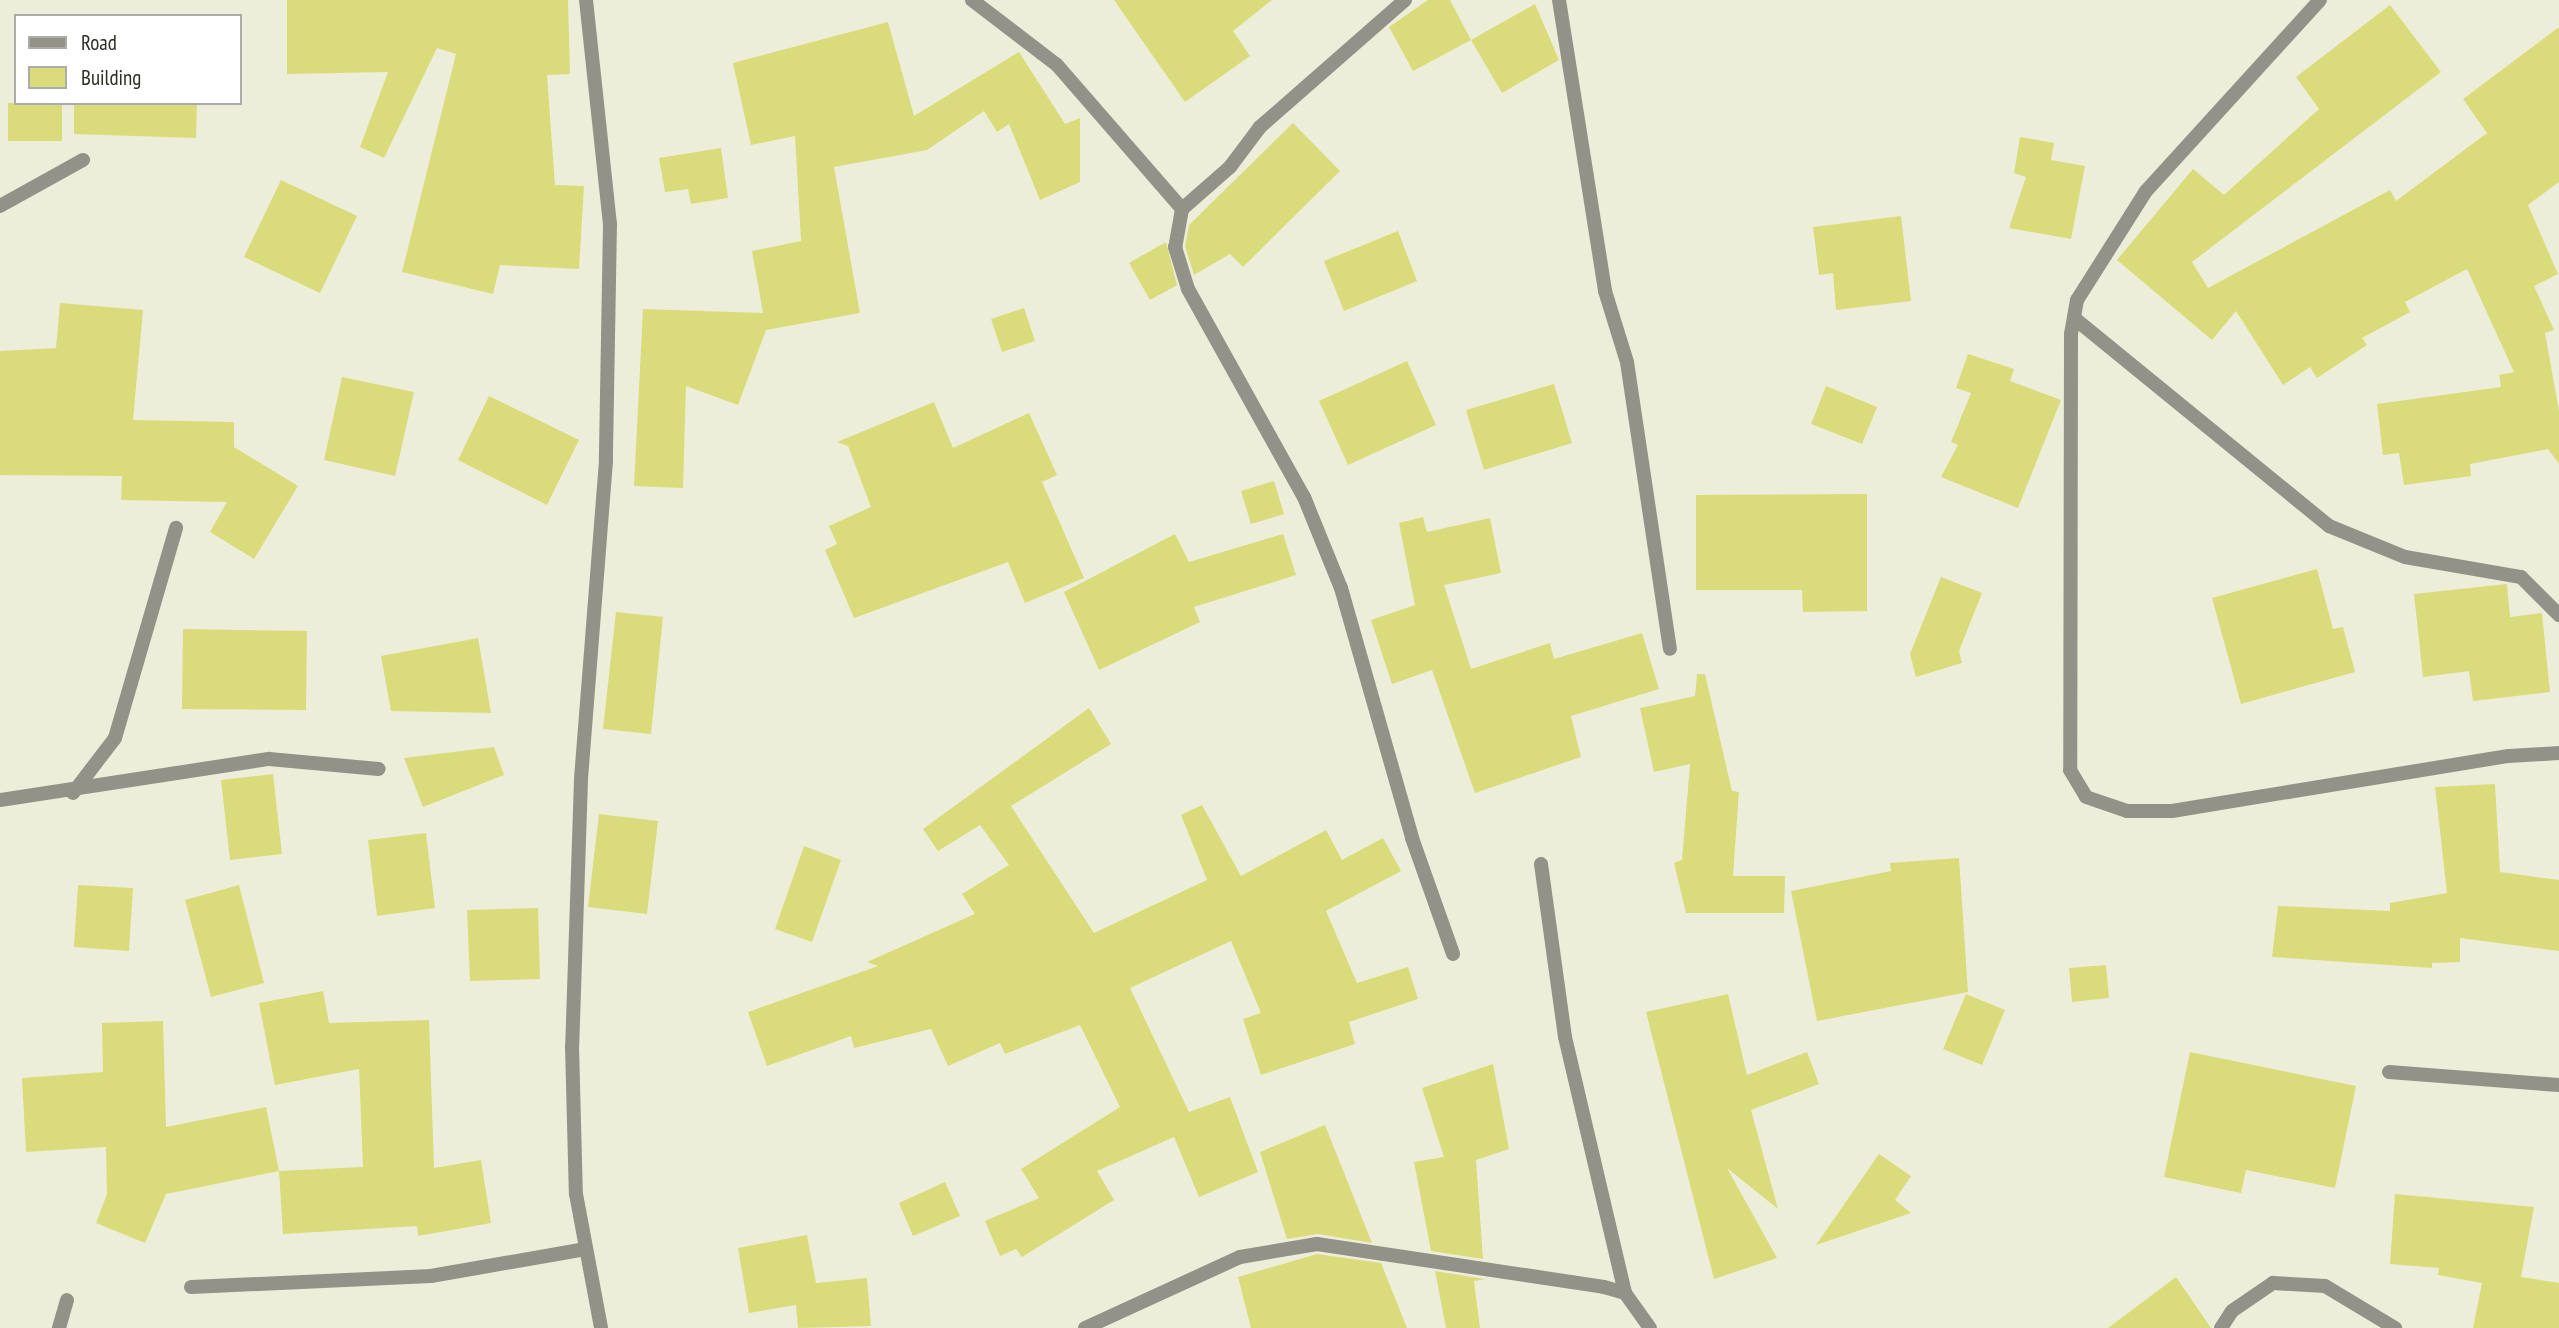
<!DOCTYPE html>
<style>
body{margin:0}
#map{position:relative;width:2559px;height:1328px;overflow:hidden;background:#edeed9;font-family:"PT Sans Narrow",sans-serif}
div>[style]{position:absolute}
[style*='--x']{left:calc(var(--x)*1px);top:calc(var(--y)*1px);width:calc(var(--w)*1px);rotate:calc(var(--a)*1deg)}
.building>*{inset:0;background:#dadc7b}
.street>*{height:14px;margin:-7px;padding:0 7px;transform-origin:7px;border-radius:7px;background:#929289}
span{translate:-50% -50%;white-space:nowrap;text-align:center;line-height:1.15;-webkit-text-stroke:7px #fff;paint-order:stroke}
.legend{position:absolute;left:14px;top:14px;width:228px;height:91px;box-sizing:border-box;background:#fff;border:2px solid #ababa8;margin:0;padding:9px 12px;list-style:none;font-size:21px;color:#2e2e26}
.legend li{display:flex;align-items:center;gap:14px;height:35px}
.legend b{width:35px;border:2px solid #ababa8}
</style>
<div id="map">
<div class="building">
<div style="clip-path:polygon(287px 0,568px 0,570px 74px,547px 75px,555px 185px,584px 186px,579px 269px,500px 265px,493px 294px,402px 272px,456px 54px,437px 48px,384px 158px,360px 147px,388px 72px,287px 74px)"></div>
<div style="clip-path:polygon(1114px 0,1272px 0,1233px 31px,1250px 56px,1185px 102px)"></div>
<div style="clip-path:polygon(1428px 0,1450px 0,1471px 40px,1413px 71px,1389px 27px)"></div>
<div style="clip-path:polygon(1535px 4px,1559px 60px,1502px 93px,1471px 40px)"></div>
<div style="clip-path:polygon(2390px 5px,2441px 72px,2192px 262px,2208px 288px,2390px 190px,2396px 201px,2487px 133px,2463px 99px,2559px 27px,2559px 182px,2528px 205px,2558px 274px,2534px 286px,2554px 330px,2545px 333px,2559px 411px,2559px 464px,2548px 449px,2470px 464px,2471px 476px,2404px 485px,2399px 453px,2383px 455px,2377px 404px,2501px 387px,2499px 375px,2514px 372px,2467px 269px,2405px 302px,2410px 312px,2362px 338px,2367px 345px,2317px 378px,2310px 367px,2283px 385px,2236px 311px,2212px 340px,2117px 260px,2193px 169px,2224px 195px,2319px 109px,2296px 77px)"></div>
<div style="clip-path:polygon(888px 22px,914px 116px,1019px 52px,1065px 124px,1080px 118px,1080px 182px,1040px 200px,1009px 124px,997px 132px,984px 111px,927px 150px,834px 167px,860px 313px,766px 330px,738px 405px,686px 386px,683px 488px,634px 486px,643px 309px,763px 313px,752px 251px,801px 241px,795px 136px,751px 145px,733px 63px)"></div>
<div style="clip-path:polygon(8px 103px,62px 103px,62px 141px,8px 141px)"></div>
<div style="clip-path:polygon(74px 103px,197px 103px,196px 138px,74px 134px)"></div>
<div style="clip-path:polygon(1293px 123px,1340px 171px,1243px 267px,1230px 254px,1194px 275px,1185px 246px,1189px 225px)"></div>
<div style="clip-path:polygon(2020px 137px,2054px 143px,2051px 160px,2085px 166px,2071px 239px,2009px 228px,2026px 177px,2014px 173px)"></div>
<div style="clip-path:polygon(721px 148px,728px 198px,691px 204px,688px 189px,665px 192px,659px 158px)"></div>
<div style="clip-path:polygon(281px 180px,357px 216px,320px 293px,244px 257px)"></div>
<div style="clip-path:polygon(1901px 216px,1911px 301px,1836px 310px,1833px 273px,1819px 275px,1813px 227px)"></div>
<div style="clip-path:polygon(1398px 231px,1417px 281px,1344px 311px,1324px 261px)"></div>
<div style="clip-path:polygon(1166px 242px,1177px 285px,1150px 300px,1129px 263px)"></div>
<div style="clip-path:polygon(60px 303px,143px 310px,133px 420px,234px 422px,234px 447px,298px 486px,254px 559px,210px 532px,227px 502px,121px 500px,122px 476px,0 475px,0 351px,56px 348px)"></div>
<div style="clip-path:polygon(1024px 308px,1035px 341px,1002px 352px,991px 319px)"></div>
<div style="clip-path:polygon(1968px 354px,2014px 369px,2010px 381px,2061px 400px,2018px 508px,1941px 477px,1958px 445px,1951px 442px,1971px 393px,1956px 388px)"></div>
<div style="clip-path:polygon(1407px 361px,1436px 425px,1348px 465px,1319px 401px)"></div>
<div style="clip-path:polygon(342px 377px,414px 392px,395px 476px,324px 460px)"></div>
<div style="clip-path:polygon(1554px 384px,1572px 443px,1484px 470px,1466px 410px)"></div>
<div style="clip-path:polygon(1826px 386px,1877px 407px,1862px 444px,1811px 424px)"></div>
<div style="clip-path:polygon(489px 396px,579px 440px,547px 505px,458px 460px)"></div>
<div style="clip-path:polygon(934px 402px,953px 448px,1029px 413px,1057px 475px,1042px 482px,1084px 578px,1025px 603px,1008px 562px,854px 618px,825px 550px,837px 544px,829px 526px,871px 507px,848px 446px,837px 442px)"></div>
<div style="clip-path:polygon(1274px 481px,1284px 514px,1251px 524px,1241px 491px)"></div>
<div style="clip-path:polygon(1867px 494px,1867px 611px,1803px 612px,1802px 590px,1696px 590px,1696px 495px)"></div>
<div style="clip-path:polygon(1423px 517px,1427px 532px,1490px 518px,1501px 573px,1444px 585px,1471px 669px,1550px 643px,1554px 659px,1642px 633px,1659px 689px,1571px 716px,1581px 757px,1475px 793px,1432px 670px,1392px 684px,1371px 620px,1415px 605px,1399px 523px)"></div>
<div style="clip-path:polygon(1175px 534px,1189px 562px,1283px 534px,1296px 575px,1194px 607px,1200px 622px,1099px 670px,1064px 592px)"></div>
<div style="clip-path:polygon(2317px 569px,2333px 629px,2343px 627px,2355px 672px,2241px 704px,2212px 598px)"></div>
<div style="clip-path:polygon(1941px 577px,1982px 593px,1959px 651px,1962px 663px,1916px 677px,1910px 654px)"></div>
<div style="clip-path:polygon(2507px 584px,2510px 617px,2542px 613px,2550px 692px,2473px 701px,2469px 671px,2423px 677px,2414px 594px)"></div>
<div style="clip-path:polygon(616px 612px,663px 617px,651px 734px,603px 729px)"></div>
<div style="clip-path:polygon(183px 629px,307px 631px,306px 710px,182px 709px)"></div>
<div style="clip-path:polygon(478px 638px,491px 713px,391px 711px,381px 656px)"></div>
<div style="clip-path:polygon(1697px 674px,1705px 674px,1732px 791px,1739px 792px,1733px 876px,1785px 876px,1784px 913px,1686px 913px,1674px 863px,1682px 860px,1690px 764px,1654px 772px,1640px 708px,1695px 696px)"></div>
<div style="clip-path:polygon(1089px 708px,1111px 744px,1011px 806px,1094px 933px,1207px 880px,1181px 815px,1202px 805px,1241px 876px,1326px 830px,1342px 860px,1383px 838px,1401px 871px,1326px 911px,1357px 983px,1408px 967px,1418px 999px,1349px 1022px,1355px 1044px,1261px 1075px,1243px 1019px,1261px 1013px,1231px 941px,1130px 988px,1189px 1112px,1230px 1097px,1258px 1172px,1199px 1197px,1174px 1137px,1097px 1171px,1114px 1200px,1022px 1257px,1016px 1249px,1000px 1256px,985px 1221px,1039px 1198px,1021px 1169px,1120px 1107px,1080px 1025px,1005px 1054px,1000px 1043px,948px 1066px,931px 1029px,854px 1048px,851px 1036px,767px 1066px,748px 1012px,878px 966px,867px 962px,975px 914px,962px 894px,1009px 865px,980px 825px,938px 851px,923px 829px)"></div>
<div style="clip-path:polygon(494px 747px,504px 775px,423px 807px,404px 758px)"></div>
<div style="clip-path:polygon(273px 774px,282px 854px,230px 860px,221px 780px)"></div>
<div style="clip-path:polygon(2495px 784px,2500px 872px,2559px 880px,2559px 951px,2460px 938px,2460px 962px,2432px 963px,2432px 968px,2272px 957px,2278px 906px,2390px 911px,2390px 903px,2447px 893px,2435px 787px)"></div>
<div style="clip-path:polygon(599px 814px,658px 821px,647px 914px,588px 907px)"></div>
<div style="clip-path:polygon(426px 833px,435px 908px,377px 916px,368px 840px)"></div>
<div style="clip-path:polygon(804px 846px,841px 860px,812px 942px,775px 929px)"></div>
<div style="clip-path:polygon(1959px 858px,1968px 992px,1817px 1021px,1791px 891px,1891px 871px,1890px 863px)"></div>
<div style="clip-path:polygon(78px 885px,133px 888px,129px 951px,74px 947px)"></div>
<div style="clip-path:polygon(239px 885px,264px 983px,211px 997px,185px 900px)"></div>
<div style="clip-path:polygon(538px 908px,540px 979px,470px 981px,467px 910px)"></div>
<div style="clip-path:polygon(2106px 965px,2109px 998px,2072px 1002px,2069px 968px)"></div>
<div style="clip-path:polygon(323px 991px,329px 1023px,429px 1020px,434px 1168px,481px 1160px,491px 1223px,418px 1236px,417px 1226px,283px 1234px,279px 1171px,363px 1167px,359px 1069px,275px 1085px,259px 1003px)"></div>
<div style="clip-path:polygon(1728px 994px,1747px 1075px,1807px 1052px,1819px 1084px,1751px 1110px,1778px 1209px,1727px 1168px,1777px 1258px,1714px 1279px,1646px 1012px)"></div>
<div style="clip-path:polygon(1966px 994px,2005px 1010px,1982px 1065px,1943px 1049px)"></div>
<div style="clip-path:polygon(163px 1021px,166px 1127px,266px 1107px,279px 1171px,166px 1194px,145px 1243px,96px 1223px,107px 1194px,106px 1147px,26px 1152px,22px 1078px,103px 1072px,102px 1023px)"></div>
<div style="clip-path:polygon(2190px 1052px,2356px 1086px,2335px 1188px,2246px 1170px,2241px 1193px,2164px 1177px)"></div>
<div style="clip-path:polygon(1493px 1064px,1509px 1149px,1476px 1160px,1483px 1259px,1431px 1251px,1414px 1162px,1444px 1157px,1422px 1088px)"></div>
<div style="clip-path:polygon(1325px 1125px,1372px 1243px,1318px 1234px,1287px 1239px,1260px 1152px)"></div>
<div style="clip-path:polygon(1879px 1154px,1911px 1176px,1895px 1200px,1911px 1213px,1816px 1245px)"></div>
<div style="clip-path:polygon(945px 1182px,960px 1216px,913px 1236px,899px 1203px)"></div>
<div style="clip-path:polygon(2395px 1194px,2534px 1207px,2521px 1277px,2559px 1283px,2559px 1328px,2473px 1328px,2482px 1283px,2438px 1275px,2439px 1268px,2390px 1264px)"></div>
<div style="clip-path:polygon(807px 1235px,816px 1283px,867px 1278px,871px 1326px,798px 1328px,796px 1305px,749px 1313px,738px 1248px)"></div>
<div style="clip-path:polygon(1317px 1254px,1381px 1263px,1407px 1328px,1251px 1328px,1238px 1277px)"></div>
<div style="clip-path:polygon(1435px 1271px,1485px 1279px,1474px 1281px,1480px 1328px,1446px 1328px)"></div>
<div style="clip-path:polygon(2176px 1277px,2211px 1328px,2108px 1328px)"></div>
</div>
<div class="street">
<div style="--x:586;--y:0;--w:224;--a:83.9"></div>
<div style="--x:610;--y:223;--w:238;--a:91"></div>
<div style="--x:606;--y:461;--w:320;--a:94.5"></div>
<div style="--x:581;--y:780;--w:266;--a:91.9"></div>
<div style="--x:572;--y:1046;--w:148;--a:88.5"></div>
<div style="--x:576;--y:1194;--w:136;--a:79.4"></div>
<div style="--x:972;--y:0;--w:107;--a:37.4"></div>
<div style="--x:1057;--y:65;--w:191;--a:49"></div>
<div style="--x:1405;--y:0;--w:193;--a:138.8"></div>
<div style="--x:1260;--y:127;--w:50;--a:126.9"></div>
<div style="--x:1230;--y:167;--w:64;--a:138.8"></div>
<div style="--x:1182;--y:209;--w:39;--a:100"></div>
<div style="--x:1175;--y:247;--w:44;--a:72.8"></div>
<div style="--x:1188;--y:289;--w:238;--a:60.9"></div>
<div style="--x:1304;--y:497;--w:98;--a:67.9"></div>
<div style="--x:1341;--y:588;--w:260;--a:74.1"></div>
<div style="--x:1412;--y:838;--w:123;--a:70.5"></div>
<div style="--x:1559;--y:0;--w:295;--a:81"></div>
<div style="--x:1605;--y:291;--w:74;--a:72.8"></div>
<div style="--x:1627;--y:362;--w:290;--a:81.5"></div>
<div style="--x:2320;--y:0;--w:258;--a:132.3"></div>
<div style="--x:2146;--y:191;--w:129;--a:122.3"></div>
<div style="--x:2077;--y:300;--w:35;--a:100"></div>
<div style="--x:2071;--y:334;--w:436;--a:90.1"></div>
<div style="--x:2070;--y:770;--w:31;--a:59"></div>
<div style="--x:2086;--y:797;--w:43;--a:18.9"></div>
<div style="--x:2127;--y:811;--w:45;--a:0"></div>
<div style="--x:2172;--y:811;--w:341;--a:-9.3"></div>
<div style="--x:2509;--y:756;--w:50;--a:-3.4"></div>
<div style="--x:0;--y:206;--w:95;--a:-29"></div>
<div style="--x:2074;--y:318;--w:329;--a:39.2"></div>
<div style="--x:2329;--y:526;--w:82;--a:22.2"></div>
<div style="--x:2405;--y:557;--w:118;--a:9.8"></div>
<div style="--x:2521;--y:577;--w:54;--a:45"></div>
<div style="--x:73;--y:793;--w:69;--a:-52.6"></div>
<div style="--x:115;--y:738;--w:219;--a:-73.8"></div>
<div style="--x:0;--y:800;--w:272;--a:-8.7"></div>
<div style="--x:269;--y:759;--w:110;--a:5.2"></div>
<div style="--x:1541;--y:864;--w:175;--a:82.1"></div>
<div style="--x:1565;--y:1037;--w:263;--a:76.8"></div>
<div style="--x:2389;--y:1072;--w:170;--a:4.4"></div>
<div style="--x:191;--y:1287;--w:240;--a:-2.6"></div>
<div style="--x:431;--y:1276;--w:157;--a:-9.9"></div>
<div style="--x:59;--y:1328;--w:29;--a:-74"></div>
<div style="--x:1085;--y:1328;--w:170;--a:-24.6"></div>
<div style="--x:1240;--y:1257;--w:78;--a:-9.6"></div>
<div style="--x:1317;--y:1244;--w:290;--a:8.5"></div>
<div style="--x:1604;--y:1287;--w:22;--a:16"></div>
<div style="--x:1625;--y:1293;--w:43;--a:54.5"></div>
<div style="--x:2221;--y:1328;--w:20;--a:-57"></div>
<div style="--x:2232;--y:1311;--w:50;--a:-34.3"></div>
<div style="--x:2273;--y:1283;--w:52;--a:3.3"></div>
<div style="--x:2325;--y:1286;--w:82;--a:31"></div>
</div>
<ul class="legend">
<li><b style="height:9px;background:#929289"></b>Road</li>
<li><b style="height:19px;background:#dadc7b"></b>Building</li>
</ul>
</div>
